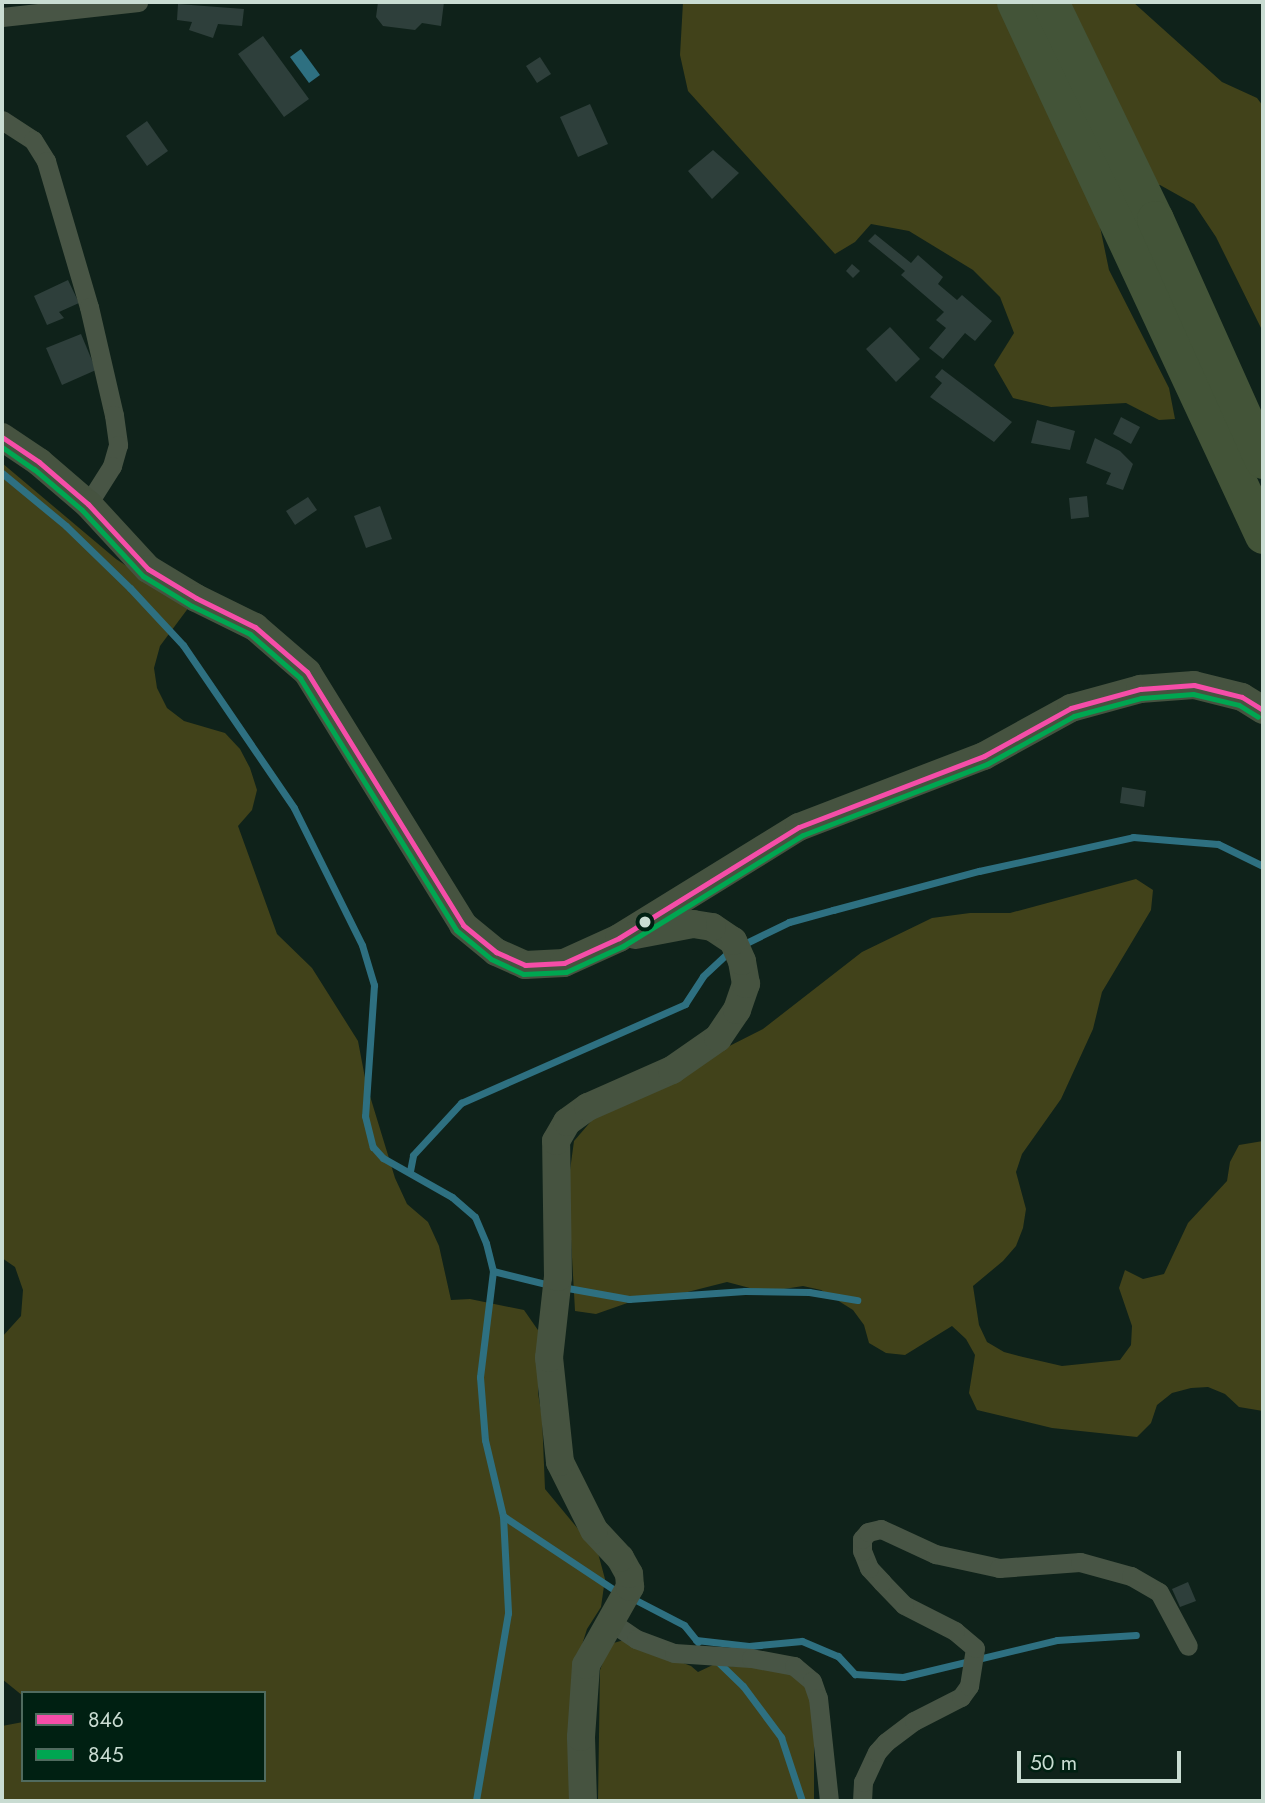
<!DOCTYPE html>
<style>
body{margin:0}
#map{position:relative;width:1265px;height:1803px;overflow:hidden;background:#0f221a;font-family:Jost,sans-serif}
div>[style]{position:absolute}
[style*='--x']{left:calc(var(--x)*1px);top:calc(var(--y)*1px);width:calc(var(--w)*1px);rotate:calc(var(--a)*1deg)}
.green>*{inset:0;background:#41421a}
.water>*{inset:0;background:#2e7081}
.stream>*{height:7px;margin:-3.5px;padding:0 3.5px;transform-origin:3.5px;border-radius:3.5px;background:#2e7081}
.building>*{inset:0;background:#2e3f3b}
.street>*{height:19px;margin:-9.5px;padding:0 9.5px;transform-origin:9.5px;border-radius:9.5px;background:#485545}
.secondary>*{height:28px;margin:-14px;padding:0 14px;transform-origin:14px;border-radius:14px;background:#465340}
.highway>*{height:37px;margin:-18.5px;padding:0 18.5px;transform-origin:18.5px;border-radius:18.5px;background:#435438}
.bus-1>*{height:5px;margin:-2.5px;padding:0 2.5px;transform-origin:2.5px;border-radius:2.5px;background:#f54da8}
.bus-2>*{height:5px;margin:-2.5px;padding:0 2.5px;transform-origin:2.5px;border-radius:2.5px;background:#00a651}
.dots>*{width:19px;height:19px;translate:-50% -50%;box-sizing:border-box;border:4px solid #002012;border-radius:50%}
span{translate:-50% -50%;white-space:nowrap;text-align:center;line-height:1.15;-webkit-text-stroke:7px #002012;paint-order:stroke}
.frame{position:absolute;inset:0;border:4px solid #c9dcd2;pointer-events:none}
.legend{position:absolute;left:21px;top:1691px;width:245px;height:91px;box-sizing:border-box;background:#002012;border:2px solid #506b5f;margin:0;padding:9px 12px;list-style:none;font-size:21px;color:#c9dcd2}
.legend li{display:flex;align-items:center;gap:14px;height:35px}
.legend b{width:35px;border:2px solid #506b5f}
.scale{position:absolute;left:1017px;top:1751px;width:164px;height:32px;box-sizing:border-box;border:4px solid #c9dcd2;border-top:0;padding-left:9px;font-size:21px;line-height:24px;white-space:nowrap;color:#c9dcd2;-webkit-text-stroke:5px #002012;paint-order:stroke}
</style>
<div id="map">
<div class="green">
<div style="clip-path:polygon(683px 2px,1133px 2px,1222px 82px,1257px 98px,1263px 106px,1263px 332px,1216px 237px,1194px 204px,1160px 185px,1125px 187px,1098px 217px,1109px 270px,1169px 388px,1175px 419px,1159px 420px,1126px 403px,1051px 407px,1013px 398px,994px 365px,1014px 333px,1000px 297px,973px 270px,909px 231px,871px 224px,855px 242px,835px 254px,688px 91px,680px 55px)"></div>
<div style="clip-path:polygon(2px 463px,116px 559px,189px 607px,160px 646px,154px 668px,157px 688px,167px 708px,184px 721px,225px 733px,240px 749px,250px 768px,257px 790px,252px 810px,238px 826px,277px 934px,312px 968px,358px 1041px,366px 1083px,395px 1178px,407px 1204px,428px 1222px,439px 1246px,451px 1300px,470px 1299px,524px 1310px,540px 1333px,538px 1393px,542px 1417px,545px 1489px,598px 1553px,605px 1579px,601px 1607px,587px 1629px,571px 1680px,572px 1801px,2px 1801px,2px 1726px,23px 1722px,23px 1780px,264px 1780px,264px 1693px,23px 1693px,23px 1696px,2px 1679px,2px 1337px,21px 1316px,23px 1290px,15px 1267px,2px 1258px)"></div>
<div style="clip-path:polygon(1136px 879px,1153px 890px,1151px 910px,1102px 992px,1093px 1029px,1061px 1099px,1022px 1154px,1016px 1172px,1026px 1209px,1023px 1228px,1016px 1246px,1003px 1261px,973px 1286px,979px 1325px,987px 1342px,1004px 1352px,1023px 1357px,1062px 1366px,1120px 1360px,1131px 1345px,1132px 1326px,1119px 1288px,1125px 1270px,1143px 1279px,1164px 1274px,1188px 1223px,1227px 1181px,1230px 1162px,1239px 1145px,1263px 1141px,1263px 1411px,1239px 1407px,1225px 1394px,1208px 1387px,1191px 1388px,1172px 1393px,1157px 1405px,1151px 1423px,1137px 1437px,1052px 1428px,977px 1410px,969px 1393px,975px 1355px,966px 1339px,952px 1326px,905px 1355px,886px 1353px,869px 1343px,864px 1325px,853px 1310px,821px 1290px,803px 1286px,765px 1292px,727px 1282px,652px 1301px,633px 1301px,596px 1314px,575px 1311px,568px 1185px,574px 1141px,599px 1112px,763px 1029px,862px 952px,932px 918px,970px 913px,1010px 913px)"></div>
<div style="clip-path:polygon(624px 1640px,691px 1666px,698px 1672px,717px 1663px,736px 1667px,774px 1664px,806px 1685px,814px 1704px,814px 1801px,598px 1801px,600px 1670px,610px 1644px)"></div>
</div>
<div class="water">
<div style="clip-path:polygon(301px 49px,320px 75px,309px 83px,290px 57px)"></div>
</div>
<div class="stream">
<div style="--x:2;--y:473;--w:83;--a:39.6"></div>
<div style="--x:66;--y:526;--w:89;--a:44.1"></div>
<div style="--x:130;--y:588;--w:78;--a:47.1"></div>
<div style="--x:183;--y:645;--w:197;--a:55.7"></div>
<div style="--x:294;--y:808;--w:153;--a:63.6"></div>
<div style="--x:362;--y:945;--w:42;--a:73.3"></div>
<div style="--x:374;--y:985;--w:131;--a:93.9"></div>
<div style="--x:365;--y:1116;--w:32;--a:76"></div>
<div style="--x:373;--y:1147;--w:15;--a:48"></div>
<div style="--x:383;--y:1158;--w:79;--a:29.5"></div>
<div style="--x:452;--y:1197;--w:30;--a:41"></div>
<div style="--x:475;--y:1217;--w:28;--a:67"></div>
<div style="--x:486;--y:1243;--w:29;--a:76"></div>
<div style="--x:493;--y:1271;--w:107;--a:97"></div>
<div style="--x:480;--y:1377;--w:63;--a:85.5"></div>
<div style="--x:485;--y:1440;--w:78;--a:76.7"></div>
<div style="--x:503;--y:1516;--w:97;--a:87"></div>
<div style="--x:508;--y:1613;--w:191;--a:99.7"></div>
<div style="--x:740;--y:946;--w:55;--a:-26.1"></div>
<div style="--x:789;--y:922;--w:46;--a:-15.3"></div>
<div style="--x:833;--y:910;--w:151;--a:-15"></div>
<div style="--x:979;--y:871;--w:158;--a:-12.4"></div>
<div style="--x:1133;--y:837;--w:85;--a:4.7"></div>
<div style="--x:1218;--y:844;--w:50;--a:26.1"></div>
<div style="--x:410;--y:1171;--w:16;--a:-79"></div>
<div style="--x:413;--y:1155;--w:71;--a:-47.3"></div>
<div style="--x:461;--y:1103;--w:245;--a:-23.8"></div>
<div style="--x:685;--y:1004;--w:33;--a:-57"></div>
<div style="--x:703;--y:976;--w:37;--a:-43"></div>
<div style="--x:493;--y:1271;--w:59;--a:13.8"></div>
<div style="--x:562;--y:1287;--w:68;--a:10.2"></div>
<div style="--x:629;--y:1299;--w:116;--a:-3.9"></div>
<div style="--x:745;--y:1291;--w:64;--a:0.9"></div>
<div style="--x:809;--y:1292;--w:49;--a:9.5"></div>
<div style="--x:503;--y:1516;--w:139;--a:33.6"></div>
<div style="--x:630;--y:1597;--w:61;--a:27.4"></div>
<div style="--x:684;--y:1625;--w:22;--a:51"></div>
<div style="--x:696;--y:1640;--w:53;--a:6.5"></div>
<div style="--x:749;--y:1646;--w:53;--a:-5.4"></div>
<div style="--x:802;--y:1641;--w:39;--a:23"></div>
<div style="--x:838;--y:1656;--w:25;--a:47"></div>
<div style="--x:855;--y:1674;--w:48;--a:3.6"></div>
<div style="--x:903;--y:1677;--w:158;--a:-13.5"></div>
<div style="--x:1057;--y:1640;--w:79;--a:-3.6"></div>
<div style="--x:716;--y:1660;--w:37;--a:44"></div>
<div style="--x:743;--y:1686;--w:64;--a:53.3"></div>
<div style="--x:781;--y:1737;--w:67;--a:71.8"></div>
</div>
<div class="building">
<div style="clip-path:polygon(378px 2px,444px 2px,441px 26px,422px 23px,415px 30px,383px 26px,376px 17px)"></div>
<div style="clip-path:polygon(178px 4px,244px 9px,242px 26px,218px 24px,213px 38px,189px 30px,192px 22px,177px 20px)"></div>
<div style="clip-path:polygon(263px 36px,309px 99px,284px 117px,238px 54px)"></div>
<div style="clip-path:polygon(540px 57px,551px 74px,537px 83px,526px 66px)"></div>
<div style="clip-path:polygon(590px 104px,608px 144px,578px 157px,560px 117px)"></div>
<div style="clip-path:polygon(147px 121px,168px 151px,147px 166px,126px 136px)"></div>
<div style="clip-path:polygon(713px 150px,739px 173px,712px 199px,688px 171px)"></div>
<div style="clip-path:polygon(875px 234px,911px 263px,918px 255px,943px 277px,938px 284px,957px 300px,962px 295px,992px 321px,975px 341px,965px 333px,943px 359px,929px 348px,946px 328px,936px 320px,944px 312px,901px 275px,905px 271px,868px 241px)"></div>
<div style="clip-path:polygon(852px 264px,860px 271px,853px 278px,846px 271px)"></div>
<div style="clip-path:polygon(68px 280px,79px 303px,59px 312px,64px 318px,47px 325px,34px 296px)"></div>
<div style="clip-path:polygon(890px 327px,920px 359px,896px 382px,866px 349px)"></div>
<div style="clip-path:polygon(81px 334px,96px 370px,62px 385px,46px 348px)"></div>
<div style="clip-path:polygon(942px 369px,1012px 422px,994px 442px,930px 397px,942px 383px,935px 377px)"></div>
<div style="clip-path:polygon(1121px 417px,1140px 427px,1131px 444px,1113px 434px)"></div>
<div style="clip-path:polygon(1037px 420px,1075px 431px,1070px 450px,1031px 443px)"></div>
<div style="clip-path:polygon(1095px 438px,1120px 451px,1133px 464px,1123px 490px,1106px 484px,1111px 473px,1086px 463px)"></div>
<div style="clip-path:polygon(1087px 496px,1089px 517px,1071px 519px,1069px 498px)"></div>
<div style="clip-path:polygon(308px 497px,317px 510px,295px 525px,286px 511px)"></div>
<div style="clip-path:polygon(380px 506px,392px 539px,366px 548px,354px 516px)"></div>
<div style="clip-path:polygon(1122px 787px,1146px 791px,1144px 807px,1120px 803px)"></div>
<div style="clip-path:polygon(1188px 1582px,1196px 1601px,1180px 1607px,1172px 1589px)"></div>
</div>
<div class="street">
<div style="--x:2;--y:17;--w:137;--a:-6.3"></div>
<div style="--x:2;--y:120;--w:37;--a:33"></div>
<div style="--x:33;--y:140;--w:25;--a:58"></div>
<div style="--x:46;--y:161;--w:152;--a:73.6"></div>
<div style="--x:89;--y:307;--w:111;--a:77"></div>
<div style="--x:114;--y:415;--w:30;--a:82"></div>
<div style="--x:118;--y:445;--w:22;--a:106"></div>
<div style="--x:112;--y:466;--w:45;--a:122.3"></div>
<div style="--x:611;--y:1622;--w:30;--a:34"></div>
<div style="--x:636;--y:1639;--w:40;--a:20.2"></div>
<div style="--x:674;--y:1653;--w:77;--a:3.7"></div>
<div style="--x:751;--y:1658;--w:44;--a:10.5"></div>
<div style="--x:794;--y:1666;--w:23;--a:40"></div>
<div style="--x:812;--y:1681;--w:18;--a:71"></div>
<div style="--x:818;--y:1698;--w:104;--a:83.9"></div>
<div style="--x:862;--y:1801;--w:19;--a:-87"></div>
<div style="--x:863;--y:1782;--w:33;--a:-65"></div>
<div style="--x:877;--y:1752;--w:13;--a:-48"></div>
<div style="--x:886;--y:1742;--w:35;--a:-37"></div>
<div style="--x:914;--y:1721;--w:53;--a:-27.1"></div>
<div style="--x:961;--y:1697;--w:14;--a:-54"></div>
<div style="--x:969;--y:1686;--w:38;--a:-81"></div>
<div style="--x:975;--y:1648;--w:26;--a:-140"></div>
<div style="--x:955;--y:1631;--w:57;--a:-153"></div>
<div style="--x:904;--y:1605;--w:32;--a:-134"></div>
<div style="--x:882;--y:1582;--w:19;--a:-133"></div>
<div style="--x:869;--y:1568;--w:18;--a:-112"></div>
<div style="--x:862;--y:1551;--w:12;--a:-90"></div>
<div style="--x:862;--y:1539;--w:9;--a:-49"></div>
<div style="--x:868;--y:1532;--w:13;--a:-13"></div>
<div style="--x:881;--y:1529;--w:60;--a:24.8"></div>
<div style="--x:935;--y:1554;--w:66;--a:12.3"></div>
<div style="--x:999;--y:1568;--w:81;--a:-4.2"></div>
<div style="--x:1080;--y:1562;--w:53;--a:15.4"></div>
<div style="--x:1131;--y:1576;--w:32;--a:30"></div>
<div style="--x:1159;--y:1592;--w:61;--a:61.8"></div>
</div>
<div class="secondary">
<div style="--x:2;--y:437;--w:45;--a:34"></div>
<div style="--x:39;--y:462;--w:65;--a:40.6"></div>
<div style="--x:88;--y:504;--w:88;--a:47.3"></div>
<div style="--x:148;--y:569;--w:56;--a:31.1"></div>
<div style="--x:196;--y:598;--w:66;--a:26.2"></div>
<div style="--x:255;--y:627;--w:69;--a:40.9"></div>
<div style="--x:307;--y:672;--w:297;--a:58.3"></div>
<div style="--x:463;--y:925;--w:43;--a:39.3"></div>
<div style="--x:496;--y:952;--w:32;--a:24"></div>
<div style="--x:525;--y:965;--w:39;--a:-3"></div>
<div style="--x:564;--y:963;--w:60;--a:-24.4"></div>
<div style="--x:619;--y:938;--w:211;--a:-31.7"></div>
<div style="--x:799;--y:827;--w:198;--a:-21"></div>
<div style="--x:984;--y:756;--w:99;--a:-28.9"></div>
<div style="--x:1071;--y:708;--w:72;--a:-15.4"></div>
<div style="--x:1140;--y:689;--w:54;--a:-4.2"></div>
<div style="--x:1194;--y:685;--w:49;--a:14"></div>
<div style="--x:1242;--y:697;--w:25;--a:32"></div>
<div style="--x:583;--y:1801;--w:64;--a:-91.8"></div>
<div style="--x:581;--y:1737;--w:72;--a:-86"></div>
<div style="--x:586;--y:1665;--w:90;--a:-60.6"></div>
<div style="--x:630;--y:1587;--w:13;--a:-94"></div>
<div style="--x:629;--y:1574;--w:18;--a:-119"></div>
<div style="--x:620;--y:1558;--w:38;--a:-133"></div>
<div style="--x:594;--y:1530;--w:76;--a:-116.6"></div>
<div style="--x:560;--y:1462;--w:105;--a:-96"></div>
<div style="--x:549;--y:1358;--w:81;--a:-83.7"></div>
<div style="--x:558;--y:1277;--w:136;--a:-90.8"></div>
<div style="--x:556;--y:1141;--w:22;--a:-60"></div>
<div style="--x:567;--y:1122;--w:26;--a:-36"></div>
<div style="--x:588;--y:1107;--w:92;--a:-23.8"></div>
<div style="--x:672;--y:1070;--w:56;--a:-34.8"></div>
<div style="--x:718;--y:1038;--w:34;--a:-56"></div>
<div style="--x:737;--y:1010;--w:28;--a:-71"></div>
<div style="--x:746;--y:984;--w:23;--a:-100"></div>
<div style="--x:742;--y:961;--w:22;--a:-114"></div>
<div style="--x:733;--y:941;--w:25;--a:-146"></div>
<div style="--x:712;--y:927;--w:19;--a:-171"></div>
<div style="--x:693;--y:924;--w:59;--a:169.3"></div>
</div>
<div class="highway">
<div style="--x:1015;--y:2;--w:588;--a:65.05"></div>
<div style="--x:1050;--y:2;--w:241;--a:64.2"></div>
<div style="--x:1155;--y:219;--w:264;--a:65.9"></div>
</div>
<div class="bus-1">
<div style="--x:2;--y:437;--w:45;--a:34"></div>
<div style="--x:39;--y:462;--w:65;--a:40.6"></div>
<div style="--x:88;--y:504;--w:88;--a:47.3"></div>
<div style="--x:148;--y:569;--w:56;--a:31.1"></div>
<div style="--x:196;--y:598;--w:66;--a:26.2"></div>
<div style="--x:255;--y:627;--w:69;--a:40.9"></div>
<div style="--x:307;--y:672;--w:297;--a:58.3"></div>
<div style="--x:463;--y:925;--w:43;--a:39.3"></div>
<div style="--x:496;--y:952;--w:32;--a:24"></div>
<div style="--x:525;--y:965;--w:39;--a:-3"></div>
<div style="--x:564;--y:963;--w:60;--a:-24.4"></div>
<div style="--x:619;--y:938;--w:211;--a:-31.7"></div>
<div style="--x:799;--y:827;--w:198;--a:-21"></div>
<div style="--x:984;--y:756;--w:99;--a:-28.9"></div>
<div style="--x:1071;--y:708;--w:72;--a:-15.4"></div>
<div style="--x:1140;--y:689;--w:54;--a:-4.2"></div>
<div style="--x:1194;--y:685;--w:49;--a:14"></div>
<div style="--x:1242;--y:697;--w:25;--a:32"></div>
</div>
<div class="bus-2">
<div style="--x:2;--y:447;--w:39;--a:35"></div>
<div style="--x:34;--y:469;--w:63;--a:40.5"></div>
<div style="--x:82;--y:510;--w:90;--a:47.3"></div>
<div style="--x:143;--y:576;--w:57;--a:31.5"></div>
<div style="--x:192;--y:606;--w:64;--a:25.8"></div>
<div style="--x:250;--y:634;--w:67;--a:41.3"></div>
<div style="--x:300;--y:678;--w:296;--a:58.2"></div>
<div style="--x:456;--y:930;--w:45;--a:39.6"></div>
<div style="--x:491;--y:959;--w:35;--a:25"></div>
<div style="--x:523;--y:974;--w:43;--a:-2.7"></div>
<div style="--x:566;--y:972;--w:63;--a:-24.5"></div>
<div style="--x:623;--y:946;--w:211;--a:-31.7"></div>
<div style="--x:803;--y:835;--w:197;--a:-21.1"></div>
<div style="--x:987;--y:764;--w:99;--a:-28.9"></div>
<div style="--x:1074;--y:716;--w:69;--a:-15"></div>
<div style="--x:1141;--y:698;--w:52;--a:-4.4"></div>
<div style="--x:1193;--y:694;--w:47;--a:13.4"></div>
<div style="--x:1239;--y:705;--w:22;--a:32"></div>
</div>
<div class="dots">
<div style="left:645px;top:922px;background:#c9dcd2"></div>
</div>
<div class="frame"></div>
<ul class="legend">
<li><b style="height:9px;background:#f54da8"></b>846</li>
<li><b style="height:9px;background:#00a651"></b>845</li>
</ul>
<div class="scale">50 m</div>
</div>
